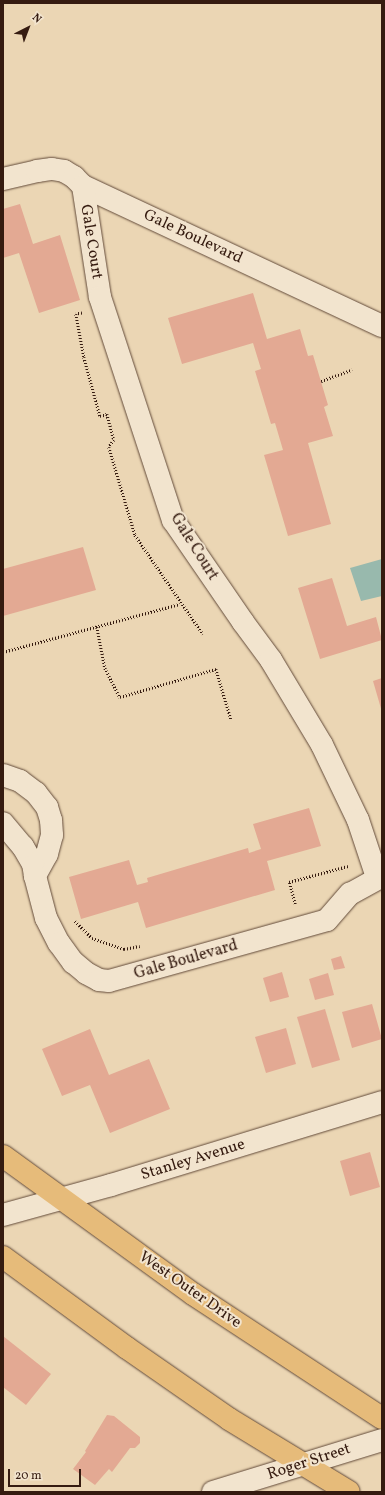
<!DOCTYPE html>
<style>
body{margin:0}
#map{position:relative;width:385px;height:1495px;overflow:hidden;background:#ebd6b4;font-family:Vollkorn,serif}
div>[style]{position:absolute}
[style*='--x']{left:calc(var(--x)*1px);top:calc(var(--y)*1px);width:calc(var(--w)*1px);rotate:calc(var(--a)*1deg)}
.water>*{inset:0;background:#98b9ad}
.building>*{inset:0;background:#e3a993}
.path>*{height:2.5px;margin-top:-1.25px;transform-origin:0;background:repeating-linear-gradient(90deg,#351b10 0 1px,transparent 0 3px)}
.roads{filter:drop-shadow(0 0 1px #624a39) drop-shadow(0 0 1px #624a39)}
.minor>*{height:22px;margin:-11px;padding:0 11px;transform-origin:11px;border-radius:11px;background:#f2e4ce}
.major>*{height:22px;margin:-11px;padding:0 11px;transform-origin:11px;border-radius:11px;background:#e6bb7a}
span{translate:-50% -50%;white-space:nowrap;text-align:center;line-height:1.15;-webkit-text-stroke:4px #f2e4ce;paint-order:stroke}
.street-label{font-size:16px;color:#351b10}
.frame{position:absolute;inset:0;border:4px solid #351b10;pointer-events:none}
.north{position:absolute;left:8px;top:8px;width:40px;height:40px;-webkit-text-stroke:3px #f2e4ce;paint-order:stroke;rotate:42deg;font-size:11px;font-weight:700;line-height:16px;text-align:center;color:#351b10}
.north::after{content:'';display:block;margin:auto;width:14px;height:18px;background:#351b10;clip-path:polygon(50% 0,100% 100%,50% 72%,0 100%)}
.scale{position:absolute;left:8px;top:1469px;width:73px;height:18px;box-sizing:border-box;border:2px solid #351b10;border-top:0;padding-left:5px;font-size:12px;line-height:14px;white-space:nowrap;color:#351b10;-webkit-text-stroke:3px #f2e4ce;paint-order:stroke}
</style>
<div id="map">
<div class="water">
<div style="clip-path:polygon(382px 559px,382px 596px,361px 601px,350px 568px)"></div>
</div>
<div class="building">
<div style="clip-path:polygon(20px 204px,33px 244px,60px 235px,80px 300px,39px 313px,19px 253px,3px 258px,3px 209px)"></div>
<div style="clip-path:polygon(253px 293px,267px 339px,300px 329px,308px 356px,313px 355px,328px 405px,324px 407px,333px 436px,308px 443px,331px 524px,288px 536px,264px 455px,283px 450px,275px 423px,271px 424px,255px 371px,261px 369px,253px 343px,182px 364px,168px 318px)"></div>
<div style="clip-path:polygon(83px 547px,96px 590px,3px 616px,3px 569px)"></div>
<div style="clip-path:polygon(332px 578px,347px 626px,376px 617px,382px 640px,320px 659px,298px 588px)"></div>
<div style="clip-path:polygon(382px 678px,382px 712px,373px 681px)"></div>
<div style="clip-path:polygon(309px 808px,321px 846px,267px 861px,275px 890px,146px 928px,138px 902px,81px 919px,69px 877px,129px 860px,137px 885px,148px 882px,147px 878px,248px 848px,249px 853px,261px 849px,253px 824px)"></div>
<div style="clip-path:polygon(341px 956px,345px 968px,334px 970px,331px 959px)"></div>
<div style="clip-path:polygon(282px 972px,289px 997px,270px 1002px,263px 978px)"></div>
<div style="clip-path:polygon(328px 973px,334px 995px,315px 1000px,309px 979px)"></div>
<div style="clip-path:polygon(372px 1004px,382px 1039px,352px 1048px,342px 1012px)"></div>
<div style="clip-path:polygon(325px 1009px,340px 1060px,312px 1068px,297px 1017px)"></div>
<div style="clip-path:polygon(286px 1028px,296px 1064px,266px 1073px,255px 1037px)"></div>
<div style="clip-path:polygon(90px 1029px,109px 1075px,149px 1059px,170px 1109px,110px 1133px,90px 1085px,62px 1096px,42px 1049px)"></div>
<div style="clip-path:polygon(370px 1152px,380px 1187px,350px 1196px,340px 1161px)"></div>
<div style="clip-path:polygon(3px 1336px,51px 1374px,26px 1405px,3px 1387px)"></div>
<div style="clip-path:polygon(107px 1415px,114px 1416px,140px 1437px,140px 1443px,135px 1448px,130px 1448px,112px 1472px,109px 1469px,95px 1485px,73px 1469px,86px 1452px,85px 1451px)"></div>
</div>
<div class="path">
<div style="--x:82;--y:313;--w:6;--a:171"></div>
<div style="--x:76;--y:314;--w:44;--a:79.5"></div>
<div style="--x:84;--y:357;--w:61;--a:74.8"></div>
<div style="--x:100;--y:416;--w:7;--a:-16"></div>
<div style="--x:107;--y:414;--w:27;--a:75"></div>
<div style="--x:114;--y:440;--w:9;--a:126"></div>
<div style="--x:109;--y:447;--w:92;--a:73.5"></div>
<div style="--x:135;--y:535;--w:120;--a:55.5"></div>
<div style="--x:321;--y:381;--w:33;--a:-20"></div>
<div style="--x:97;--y:627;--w:42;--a:79"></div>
<div style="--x:105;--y:668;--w:33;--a:63"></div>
<div style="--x:120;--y:697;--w:100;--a:-16.3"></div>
<div style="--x:216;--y:669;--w:52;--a:73.3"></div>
<div style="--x:3;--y:652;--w:183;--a:-15.2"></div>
<div style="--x:295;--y:904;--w:23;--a:-105"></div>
<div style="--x:289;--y:882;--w:61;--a:-15.2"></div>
<div style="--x:75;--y:921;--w:24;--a:45"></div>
<div style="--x:92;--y:938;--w:34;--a:19"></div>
<div style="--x:124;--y:949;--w:16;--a:-11"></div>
</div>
<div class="roads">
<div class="minor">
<div style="--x:3;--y:179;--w:35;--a:-13"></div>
<div style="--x:37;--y:171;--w:15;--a:-8"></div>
<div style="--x:52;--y:169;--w:12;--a:9"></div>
<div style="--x:64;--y:171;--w:12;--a:31"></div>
<div style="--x:74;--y:177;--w:13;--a:45"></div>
<div style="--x:83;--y:186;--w:330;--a:25.1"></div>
<div style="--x:83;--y:186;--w:112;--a:81.3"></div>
<div style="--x:100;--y:297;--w:235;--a:71.9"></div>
<div style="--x:173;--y:520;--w:124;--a:55.5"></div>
<div style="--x:243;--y:622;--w:47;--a:53.6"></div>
<div style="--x:271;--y:660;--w:99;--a:59"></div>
<div style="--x:322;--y:745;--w:83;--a:64.4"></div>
<div style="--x:358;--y:820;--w:60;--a:71.6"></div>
<div style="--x:3;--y:775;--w:18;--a:19"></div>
<div style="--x:20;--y:781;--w:20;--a:37"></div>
<div style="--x:36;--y:793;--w:18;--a:52"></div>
<div style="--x:47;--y:807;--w:14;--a:73"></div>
<div style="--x:51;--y:820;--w:15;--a:86"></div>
<div style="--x:52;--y:835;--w:20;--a:105"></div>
<div style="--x:47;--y:854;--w:25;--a:119"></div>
<div style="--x:35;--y:876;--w:12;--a:-99"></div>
<div style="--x:33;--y:864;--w:20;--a:-120"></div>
<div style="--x:23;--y:847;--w:31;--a:-130"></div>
<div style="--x:35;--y:876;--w:43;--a:75.3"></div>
<div style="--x:46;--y:918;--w:28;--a:63"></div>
<div style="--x:59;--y:943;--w:24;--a:54"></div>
<div style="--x:73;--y:962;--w:17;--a:40"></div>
<div style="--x:86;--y:973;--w:15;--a:28"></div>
<div style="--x:99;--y:980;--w:10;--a:6"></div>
<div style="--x:109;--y:981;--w:226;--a:-15.6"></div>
<div style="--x:327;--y:920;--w:35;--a:-49"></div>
<div style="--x:350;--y:894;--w:37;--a:-29"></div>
<div style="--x:3;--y:1215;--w:112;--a:-15.5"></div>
<div style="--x:111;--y:1185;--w:283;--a:-17"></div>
<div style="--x:213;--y:1492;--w:177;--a:-17.1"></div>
</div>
<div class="major">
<div style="--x:3;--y:1156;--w:235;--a:36"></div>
<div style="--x:193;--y:1294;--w:226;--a:33.3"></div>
<div style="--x:3;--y:1257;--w:154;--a:36.3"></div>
<div style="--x:127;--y:1348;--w:124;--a:34.8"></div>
<div style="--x:229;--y:1419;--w:140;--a:31.3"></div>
</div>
</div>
<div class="street-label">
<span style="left:193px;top:237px;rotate:25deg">Gale Boulevard</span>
<span style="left:91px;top:242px;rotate:81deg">Gale Court</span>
<span style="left:194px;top:547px;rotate:58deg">Gale Court</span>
<span style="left:186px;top:960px;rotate:-16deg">Gale Boulevard</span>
<span style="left:193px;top:1160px;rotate:-17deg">Stanley Avenue</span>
<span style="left:190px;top:1290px;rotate:35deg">West Outer Drive</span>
<span style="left:309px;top:1462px;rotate:-18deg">Roger Street</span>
</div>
<div class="frame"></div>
<div class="north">N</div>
<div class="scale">20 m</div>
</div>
